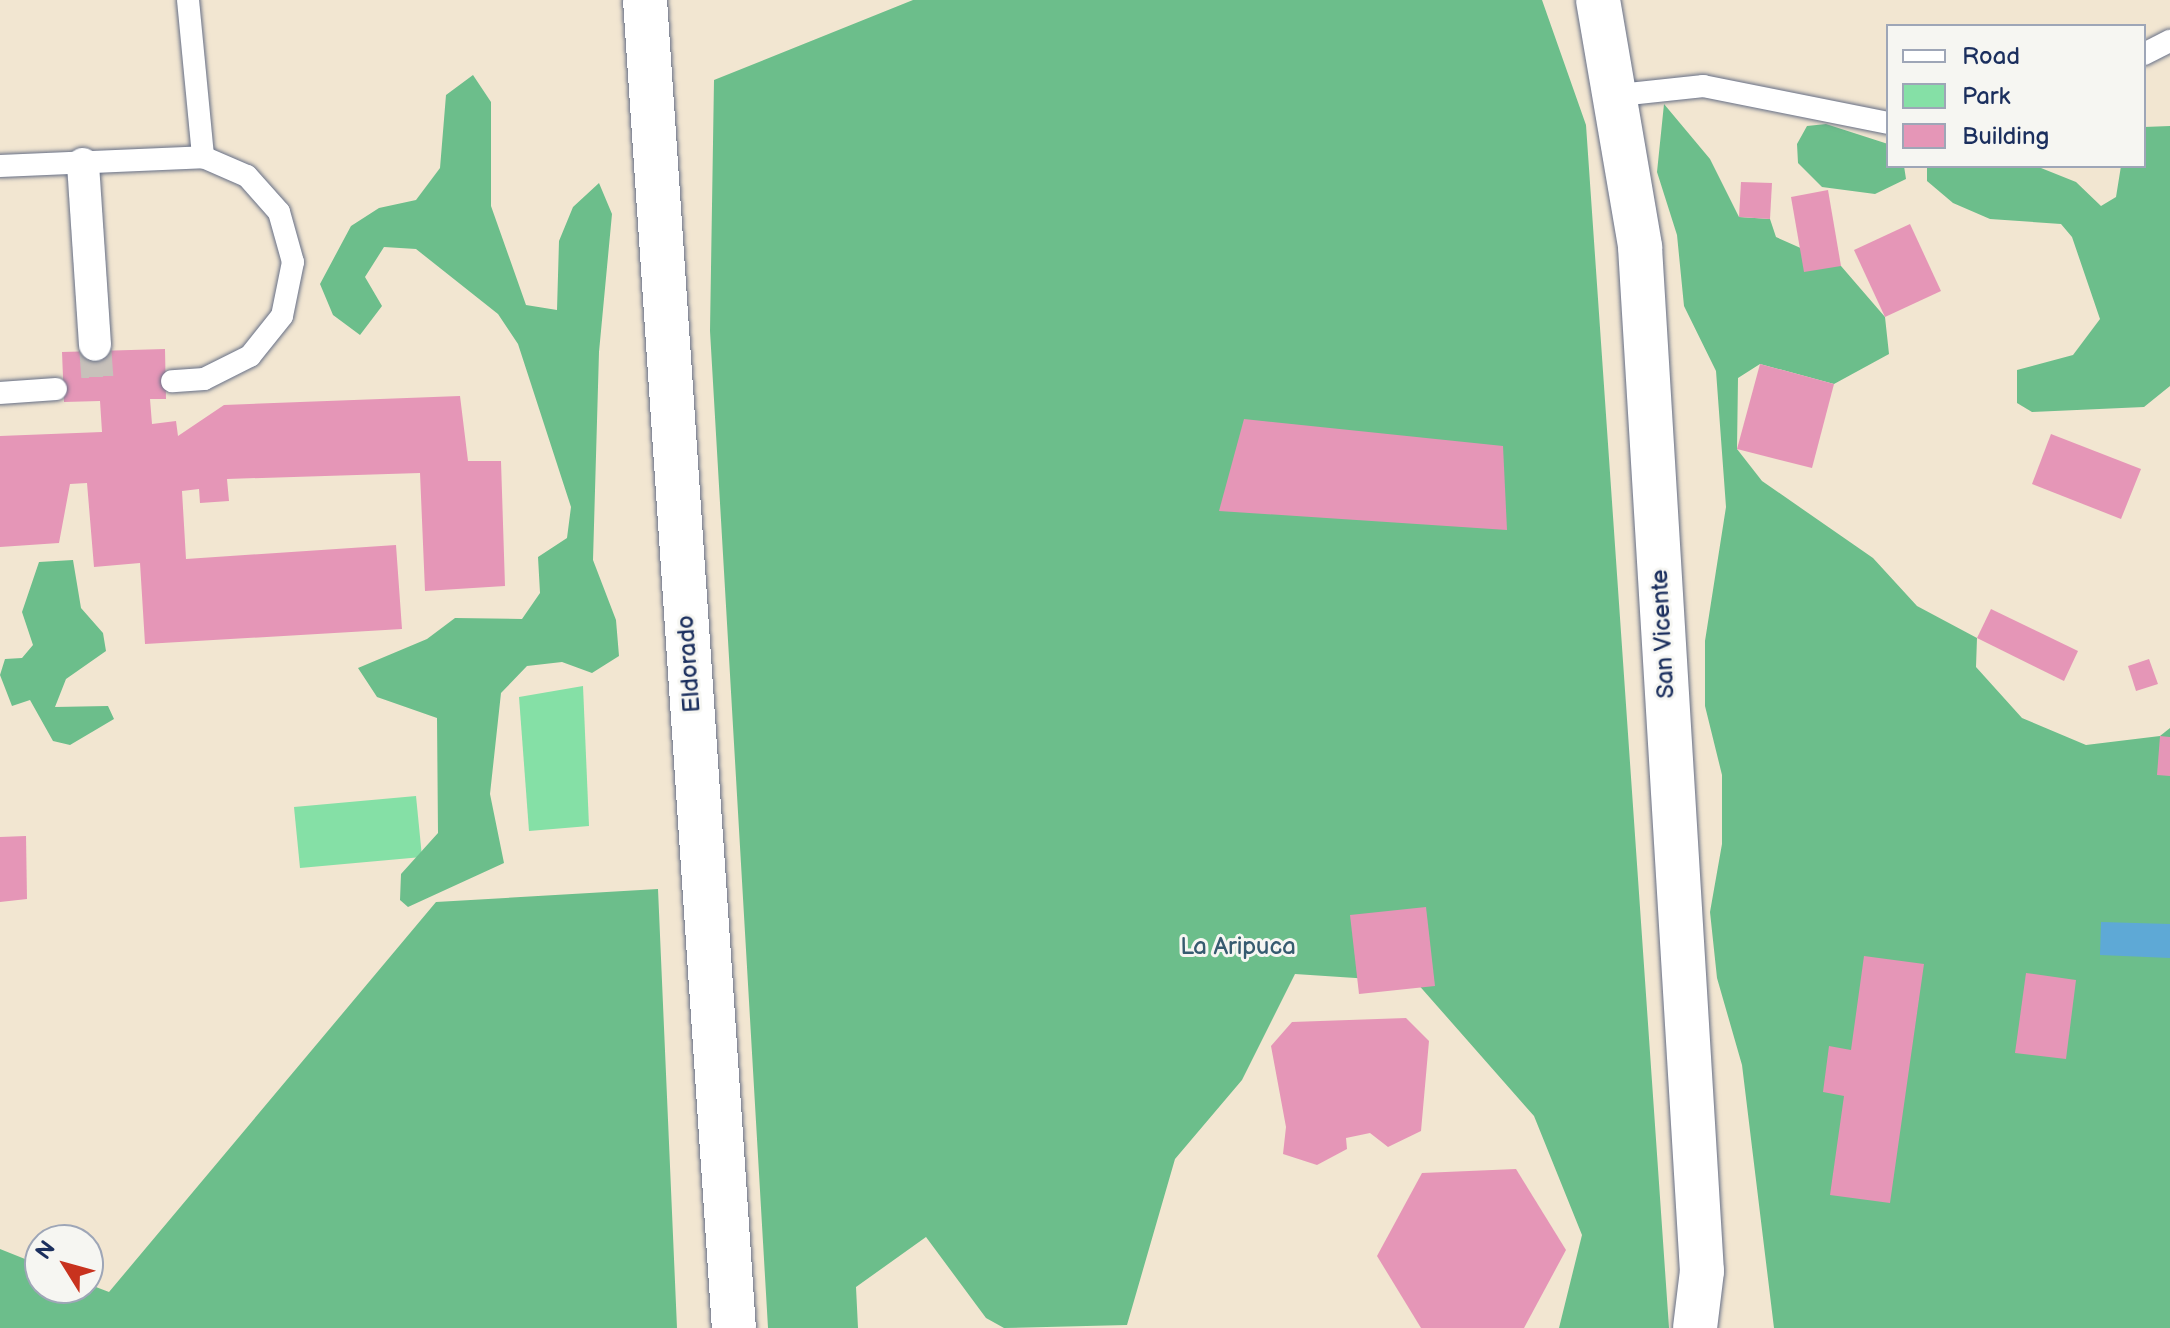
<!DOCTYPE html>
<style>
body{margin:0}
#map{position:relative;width:2170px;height:1328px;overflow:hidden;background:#f2e6d1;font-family:"Balsamiq Sans",sans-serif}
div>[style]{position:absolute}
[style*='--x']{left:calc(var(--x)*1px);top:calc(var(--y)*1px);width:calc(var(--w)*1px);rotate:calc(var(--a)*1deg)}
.green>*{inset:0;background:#85e0a6}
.forest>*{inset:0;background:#6cbe8b}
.water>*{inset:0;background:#5ea9d6}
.building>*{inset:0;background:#e596b7}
.pedestrian-tunnel>*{height:32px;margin-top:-16px;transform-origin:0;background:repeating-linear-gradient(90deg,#c7c1ba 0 32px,transparent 0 48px)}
.roads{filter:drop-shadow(0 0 2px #666f86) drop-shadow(0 0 2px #666f86)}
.service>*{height:22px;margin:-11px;padding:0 11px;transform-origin:11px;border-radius:11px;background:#fff}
.pedestrian>*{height:32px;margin:-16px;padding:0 16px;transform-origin:16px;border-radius:16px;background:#fff}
.minor>*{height:44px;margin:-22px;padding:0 22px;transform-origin:22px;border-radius:22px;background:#fff}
span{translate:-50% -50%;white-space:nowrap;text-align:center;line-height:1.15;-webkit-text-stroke:6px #f6f6f2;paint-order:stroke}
.street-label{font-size:24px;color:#1b2f5e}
.park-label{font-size:24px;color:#365b70}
.legend{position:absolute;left:1886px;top:24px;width:260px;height:144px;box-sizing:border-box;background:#f6f6f2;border:2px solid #9ea6b7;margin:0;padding:10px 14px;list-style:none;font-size:24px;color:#1b2f5e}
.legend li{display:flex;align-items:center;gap:16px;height:40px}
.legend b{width:40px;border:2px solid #9ea6b7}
.north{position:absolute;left:24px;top:1224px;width:80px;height:80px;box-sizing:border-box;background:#f6f6f2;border:2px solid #9ea6b7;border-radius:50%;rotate:307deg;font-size:22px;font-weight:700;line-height:32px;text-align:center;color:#1b2f5e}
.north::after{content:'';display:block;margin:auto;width:28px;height:36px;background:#c8321e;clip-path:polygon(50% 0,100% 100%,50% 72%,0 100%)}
</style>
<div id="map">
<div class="green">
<div style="clip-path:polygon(583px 686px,589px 826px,529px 831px,519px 697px)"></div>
<div style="clip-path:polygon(416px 796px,422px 857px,300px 868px,294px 807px)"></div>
</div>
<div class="forest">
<div style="clip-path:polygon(913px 0,1542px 0,1586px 125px,1669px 1328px,1559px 1328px,1582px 1235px,1534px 1116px,1416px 982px,1295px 974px,1242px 1080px,1175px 1159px,1127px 1325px,1004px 1328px,986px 1318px,926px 1237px,856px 1287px,858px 1328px,768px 1328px,710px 331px,714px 80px)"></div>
<div style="clip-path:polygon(473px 75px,491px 102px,491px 206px,526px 305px,557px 310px,559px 241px,573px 207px,599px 183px,612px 214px,599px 352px,593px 560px,616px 620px,619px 656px,592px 673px,562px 662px,527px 666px,501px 693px,490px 794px,504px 863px,408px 907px,400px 900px,401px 874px,438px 833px,437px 718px,377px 697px,358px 668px,427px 639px,455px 618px,522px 619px,540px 593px,538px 557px,567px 538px,571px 507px,518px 344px,498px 314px,416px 249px,384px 247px,365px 277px,382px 306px,360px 335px,333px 315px,320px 284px,351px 226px,379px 208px,416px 200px,440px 168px,446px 95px)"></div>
<div style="clip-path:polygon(1664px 104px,1710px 159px,1739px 217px,1770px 219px,1776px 237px,1841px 266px,1885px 317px,1889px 354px,1834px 384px,1760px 364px,1738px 378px,1737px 449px,1762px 481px,1873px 558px,1917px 606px,1977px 638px,1976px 667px,2022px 718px,2086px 745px,2160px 736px,2170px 728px,2170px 1328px,1774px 1328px,1742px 1065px,1717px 978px,1710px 912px,1722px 844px,1722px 775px,1705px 706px,1705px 641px,1726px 507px,1716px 371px,1684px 306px,1677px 235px,1657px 172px)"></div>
<div style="clip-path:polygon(1826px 124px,1888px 144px,1888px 166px,1904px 166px,1906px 179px,1875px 194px,1822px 187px,1798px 163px,1797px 144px,1807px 126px)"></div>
<div style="clip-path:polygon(2170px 126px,2170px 386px,2144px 407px,2032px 412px,2017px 403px,2017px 370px,2073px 355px,2100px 319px,2072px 237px,2061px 224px,1990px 219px,1953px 203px,1927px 181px,1927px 166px,2036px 166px,2076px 182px,2101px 206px,2116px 197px,2121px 166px,2144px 166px,2144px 127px)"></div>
<div style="clip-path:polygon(73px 560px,81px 608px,103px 633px,106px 651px,66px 679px,55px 707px,108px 706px,114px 719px,70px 745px,53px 741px,30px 700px,12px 706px,0 675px,5px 659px,22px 658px,33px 645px,22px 612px,39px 562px)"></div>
<div style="clip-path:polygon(658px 889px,677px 1328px,0 1328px,0 1249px,40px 1265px,40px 1288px,88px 1284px,109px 1292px,436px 902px)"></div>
</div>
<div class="water">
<div style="clip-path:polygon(2101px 922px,2170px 924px,2170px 958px,2100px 955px)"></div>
</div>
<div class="building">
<div style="clip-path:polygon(1741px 182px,1772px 183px,1770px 219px,1739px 217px)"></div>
<div style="clip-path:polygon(1828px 190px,1841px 266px,1804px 272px,1791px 197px)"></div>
<div style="clip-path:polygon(1910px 224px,1941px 291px,1885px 317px,1854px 250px)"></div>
<div style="clip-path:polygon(165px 349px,166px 399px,150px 399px,152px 424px,176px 421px,178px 436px,224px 405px,460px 396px,468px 461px,501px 461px,505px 586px,425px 591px,420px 473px,227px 479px,229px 501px,200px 503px,199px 489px,182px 491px,186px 559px,396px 545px,402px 629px,145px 644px,140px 563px,94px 567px,87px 483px,70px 484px,59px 543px,0 547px,0 436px,102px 432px,100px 401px,64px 402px,62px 352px)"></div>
<div style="clip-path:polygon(1760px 364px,1834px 384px,1812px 468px,1737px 449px)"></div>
<div style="clip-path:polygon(1244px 419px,1503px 446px,1507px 530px,1219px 511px)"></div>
<div style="clip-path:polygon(2051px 434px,2141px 469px,2121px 519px,2032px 484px)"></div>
<div style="clip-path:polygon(1991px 609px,2078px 651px,2064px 681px,1977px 638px)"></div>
<div style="clip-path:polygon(2149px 659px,2158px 684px,2136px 691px,2128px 666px)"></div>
<div style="clip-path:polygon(2160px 736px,2170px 737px,2170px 776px,2157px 775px)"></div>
<div style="clip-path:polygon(26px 836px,27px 899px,0 902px,0 837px)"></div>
<div style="clip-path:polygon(1426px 907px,1435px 986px,1359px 994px,1350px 915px)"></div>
<div style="clip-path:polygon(1864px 956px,1924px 964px,1890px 1203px,1830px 1195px,1844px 1096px,1823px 1092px,1829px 1046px,1851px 1050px)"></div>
<div style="clip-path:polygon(2026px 973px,2076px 980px,2066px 1059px,2015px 1053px)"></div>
<div style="clip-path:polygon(1406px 1018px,1429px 1041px,1421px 1131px,1388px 1147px,1370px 1133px,1346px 1138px,1347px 1149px,1317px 1165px,1283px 1154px,1286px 1127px,1271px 1046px,1292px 1022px)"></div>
<div style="clip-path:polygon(1516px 1169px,1566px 1250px,1524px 1328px,1421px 1328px,1377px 1256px,1422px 1173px)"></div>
</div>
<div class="pedestrian-tunnel">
<div style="--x:95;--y:345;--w:42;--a:85.9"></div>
</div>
<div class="roads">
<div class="service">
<div style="--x:188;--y:0;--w:158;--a:84.5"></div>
<div style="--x:2144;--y:54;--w:29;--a:-27"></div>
<div style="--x:1610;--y:96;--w:94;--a:-6.1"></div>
<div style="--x:1703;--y:86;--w:189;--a:11.3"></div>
<div style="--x:0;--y:166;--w:203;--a:-2.5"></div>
<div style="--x:203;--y:157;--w:48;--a:23.4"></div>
<div style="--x:247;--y:176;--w:48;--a:48.4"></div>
<div style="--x:279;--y:212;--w:52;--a:74.4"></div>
<div style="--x:293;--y:262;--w:55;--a:101.5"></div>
<div style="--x:282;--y:316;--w:51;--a:128.7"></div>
<div style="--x:250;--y:356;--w:51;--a:153.4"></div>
<div style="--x:204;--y:379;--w:32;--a:176"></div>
<div style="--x:0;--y:393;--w:56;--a:-4.1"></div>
</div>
<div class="pedestrian">
<div style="--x:83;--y:164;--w:181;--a:86.2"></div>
</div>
<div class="minor">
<div style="--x:645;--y:0;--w:1331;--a:86.17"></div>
<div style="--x:1598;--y:0;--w:251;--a:80.3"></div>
<div style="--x:1640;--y:247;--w:1026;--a:86.54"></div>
<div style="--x:1702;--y:1271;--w:57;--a:97"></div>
</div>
</div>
<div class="street-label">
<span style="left:1663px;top:634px;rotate:-93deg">San Vicente</span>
<span style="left:689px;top:664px;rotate:-94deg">Eldorado</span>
</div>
<div class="park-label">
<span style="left:1238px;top:947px">La Aripuca</span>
</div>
<ul class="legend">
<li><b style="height:10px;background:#fff"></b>Road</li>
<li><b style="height:22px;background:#85e0a6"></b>Park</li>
<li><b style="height:22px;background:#e596b7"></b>Building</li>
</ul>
<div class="north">N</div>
</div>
